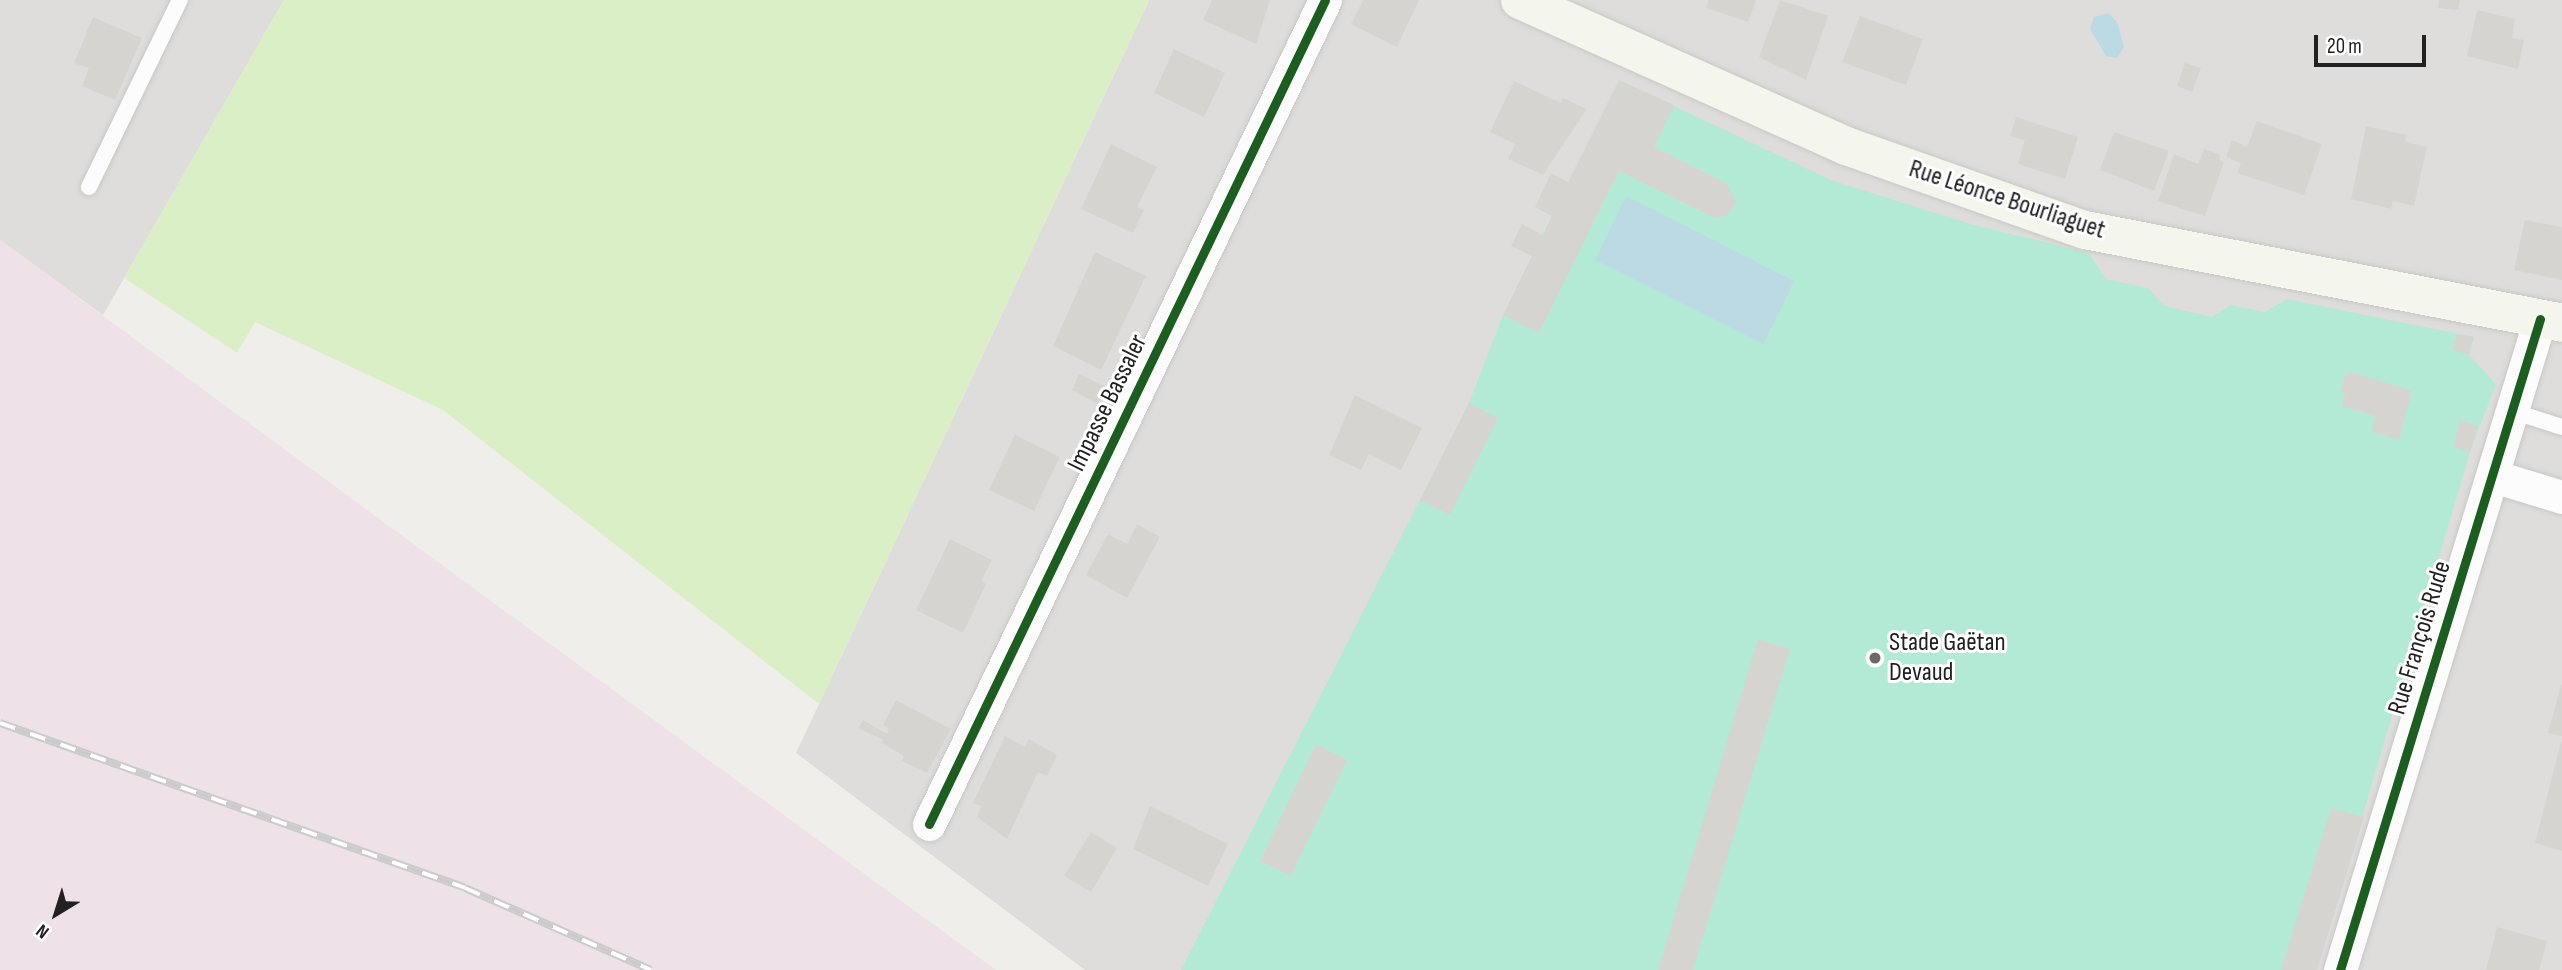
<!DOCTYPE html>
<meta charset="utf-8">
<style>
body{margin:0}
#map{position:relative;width:2562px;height:970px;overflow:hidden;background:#f0eeea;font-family:"Sofia Sans Condensed",sans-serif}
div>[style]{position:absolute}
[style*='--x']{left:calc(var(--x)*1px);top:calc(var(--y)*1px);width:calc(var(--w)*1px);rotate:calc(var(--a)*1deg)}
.residential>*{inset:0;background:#dfdddb}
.industrial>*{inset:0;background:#eee2e8}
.religious>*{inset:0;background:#dedddb}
.grass>*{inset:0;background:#dbefc7}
.pitch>*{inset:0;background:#b3ead5}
.water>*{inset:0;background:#bcdae4}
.building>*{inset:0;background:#d6d4d1}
.roads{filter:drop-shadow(0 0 2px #c8c8c6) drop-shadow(0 0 2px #c8c8c6)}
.service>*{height:16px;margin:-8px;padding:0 8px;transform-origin:8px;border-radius:8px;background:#fdfcfc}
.minor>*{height:33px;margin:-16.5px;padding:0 16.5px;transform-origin:16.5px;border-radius:16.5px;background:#fdfcfc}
.secondary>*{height:38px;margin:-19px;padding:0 19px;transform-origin:19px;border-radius:19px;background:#f4f5ec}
.rail>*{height:8px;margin-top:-4px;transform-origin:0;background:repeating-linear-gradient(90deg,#fff 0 16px,#cbcbcb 0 32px);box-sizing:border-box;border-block:2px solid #cbcbcb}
.cycleway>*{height:9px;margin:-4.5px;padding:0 4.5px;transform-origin:4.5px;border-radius:4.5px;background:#1b5e20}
.dots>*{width:19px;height:19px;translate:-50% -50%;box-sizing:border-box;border:4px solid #fff;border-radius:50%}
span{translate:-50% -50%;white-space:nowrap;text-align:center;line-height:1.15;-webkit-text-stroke:6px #fff;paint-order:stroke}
.street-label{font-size:26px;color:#212121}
.poi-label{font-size:26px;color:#212121}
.left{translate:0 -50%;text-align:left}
.north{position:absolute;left:21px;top:879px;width:70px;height:70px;-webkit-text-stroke:5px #fff;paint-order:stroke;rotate:218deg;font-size:19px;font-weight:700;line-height:28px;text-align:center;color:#212121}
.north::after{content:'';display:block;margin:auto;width:24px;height:32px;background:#212121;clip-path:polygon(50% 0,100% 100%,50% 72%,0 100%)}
.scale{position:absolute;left:2314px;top:35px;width:112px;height:32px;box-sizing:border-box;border:4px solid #212121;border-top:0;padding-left:9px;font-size:21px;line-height:24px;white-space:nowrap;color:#212121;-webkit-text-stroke:5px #fff;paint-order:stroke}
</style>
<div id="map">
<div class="residential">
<div style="clip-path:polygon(0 0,284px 0,103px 315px,0 240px)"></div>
<div style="clip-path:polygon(1149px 0,2562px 0,2562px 970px,1085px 970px,796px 753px)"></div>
</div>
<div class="industrial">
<div style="clip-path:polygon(0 240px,438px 562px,996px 970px,0 970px)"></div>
</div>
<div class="religious">
<div style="clip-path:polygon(2552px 373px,2562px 376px,2562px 487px,2524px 476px)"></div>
</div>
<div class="grass">
<div style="clip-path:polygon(284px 0,1149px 0,819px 704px,443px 410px,255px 322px,237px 353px,124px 278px)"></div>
</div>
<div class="pitch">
<div style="clip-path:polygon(1619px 80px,1831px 180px,1970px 224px,2089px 253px,2106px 279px,2148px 288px,2165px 306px,2211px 317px,2231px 305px,2265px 312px,2287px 299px,2474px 337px,2469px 355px,2496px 384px,2470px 452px,2317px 970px,1181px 970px,1469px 403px,1503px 315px)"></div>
</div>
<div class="water">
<div style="clip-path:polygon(2108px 13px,2117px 22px,2124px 47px,2117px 58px,2106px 56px,2090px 29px,2094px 17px)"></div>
<div style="clip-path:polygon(1626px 196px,1794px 281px,1763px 344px,1595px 260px)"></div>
</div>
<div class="building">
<div style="clip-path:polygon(1212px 0,1270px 0,1256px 44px,1203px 20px)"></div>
<div style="clip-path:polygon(1363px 0,1419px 0,1397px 47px,1351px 24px)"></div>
<div style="clip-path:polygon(1709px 0,1756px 0,1748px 22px,1706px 8px)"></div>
<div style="clip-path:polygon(1780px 0,1828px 16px,1806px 80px,1759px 57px)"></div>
<div style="clip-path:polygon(2439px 0,2460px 0,2458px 10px,2438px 8px)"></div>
<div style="clip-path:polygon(2477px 10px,2515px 19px,2512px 38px,2524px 40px,2518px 69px,2467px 56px)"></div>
<div style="clip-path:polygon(1860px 16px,1923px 39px,1906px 85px,1842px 62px)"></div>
<div style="clip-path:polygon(93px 17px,142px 38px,115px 100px,82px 86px,89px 68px,74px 63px)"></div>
<div style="clip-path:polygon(1174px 49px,1225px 73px,1204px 117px,1154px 93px)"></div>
<div style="clip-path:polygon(2185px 63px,2201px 68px,2192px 92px,2177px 86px)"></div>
<div style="clip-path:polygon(1619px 80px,1674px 105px,1654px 147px,1727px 184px,1736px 202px,1728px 215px,1715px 218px,1619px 171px,1539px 333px,1503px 315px,1532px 256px,1511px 246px,1522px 224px,1543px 235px,1552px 216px,1535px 207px,1551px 173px,1568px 182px)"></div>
<div style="clip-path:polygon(1514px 81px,1561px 103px,1563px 98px,1587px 109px,1543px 175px,1508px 159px,1515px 144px,1490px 132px)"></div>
<div style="clip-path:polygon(2016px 117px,2078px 137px,2065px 179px,2018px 164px,2025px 140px,2010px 136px)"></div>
<div style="clip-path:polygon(2257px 121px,2322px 144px,2304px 195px,2237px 173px,2241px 163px,2226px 157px,2232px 140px,2247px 147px)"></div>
<div style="clip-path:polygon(2366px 126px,2407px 135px,2406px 142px,2427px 147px,2414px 206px,2393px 201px,2391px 209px,2351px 199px)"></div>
<div style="clip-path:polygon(2114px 132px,2169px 151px,2154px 191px,2100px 170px)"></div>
<div style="clip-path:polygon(1111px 144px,1157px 167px,1137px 207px,1144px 210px,1133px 233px,1081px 209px)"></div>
<div style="clip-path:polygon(2204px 149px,2220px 155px,2219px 160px,2224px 162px,2205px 216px,2158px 201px,2174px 154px,2198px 164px)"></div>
<div style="clip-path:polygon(2525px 220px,2562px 227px,2562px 280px,2514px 270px)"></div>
<div style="clip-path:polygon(1095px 252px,1146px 276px,1101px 370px,1053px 346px)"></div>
<div style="clip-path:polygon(2457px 334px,2474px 337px,2469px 355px,2452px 350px)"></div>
<div style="clip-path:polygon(2351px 372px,2412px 391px,2399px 440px,2372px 432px,2376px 416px,2342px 406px,2345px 393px,2340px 392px,2345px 375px)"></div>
<div style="clip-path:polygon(1079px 374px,1106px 387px,1098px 404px,1072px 390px)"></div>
<div style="clip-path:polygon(1355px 395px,1422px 428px,1401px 470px,1369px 454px,1361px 470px,1329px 455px)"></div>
<div style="clip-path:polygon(1469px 403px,1498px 418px,1450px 515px,1420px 500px)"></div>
<div style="clip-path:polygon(2460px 420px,2478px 426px,2470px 452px,2453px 447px)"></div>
<div style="clip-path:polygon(1015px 435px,1060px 457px,1034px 511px,989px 490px)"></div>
<div style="clip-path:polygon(1137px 524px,1160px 537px,1127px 598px,1086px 575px,1108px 534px,1127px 544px)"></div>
<div style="clip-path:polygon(950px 539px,992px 560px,981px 581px,986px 584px,963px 633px,916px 610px)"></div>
<div style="clip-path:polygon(1758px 639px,1790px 649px,1693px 970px,1658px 970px)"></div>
<div style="clip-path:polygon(2561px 685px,2562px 685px,2562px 736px,2548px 733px)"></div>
<div style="clip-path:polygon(896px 700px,951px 729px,927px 773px,902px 761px,904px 756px,882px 743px,883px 740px,858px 728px,863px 720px,887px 734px,889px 729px,883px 725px)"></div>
<div style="clip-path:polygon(1005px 736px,1025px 747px,1029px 739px,1057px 755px,1047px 776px,1038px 772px,1007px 839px,977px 817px,981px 806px,973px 803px)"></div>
<div style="clip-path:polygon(2561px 742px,2562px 742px,2562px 851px,2535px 843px)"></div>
<div style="clip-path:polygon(1316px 744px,1347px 760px,1291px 876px,1260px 861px)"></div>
<div style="clip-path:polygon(1150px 806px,1228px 844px,1208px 886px,1133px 849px)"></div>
<div style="clip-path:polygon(2331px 808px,2364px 817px,2317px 970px,2281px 970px)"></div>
<div style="clip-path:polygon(1091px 832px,1117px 848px,1091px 892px,1064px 876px)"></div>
<div style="clip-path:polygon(2497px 927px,2547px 941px,2539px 970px,2486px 970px)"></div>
</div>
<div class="roads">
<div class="service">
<div style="--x:89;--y:187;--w:208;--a:-64.1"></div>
<div style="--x:2512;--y:411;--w:52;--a:17.7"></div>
</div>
<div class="minor">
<div style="--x:2493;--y:476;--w:72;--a:16.9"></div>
<div style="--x:929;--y:824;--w:914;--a:-64.33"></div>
<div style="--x:2340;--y:970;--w:681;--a:-72.92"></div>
</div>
<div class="secondary">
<div style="--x:1520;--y:0;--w:357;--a:24.1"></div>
<div style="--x:1846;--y:146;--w:253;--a:19.4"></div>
<div style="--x:2085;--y:230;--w:486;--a:11"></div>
</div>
</div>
<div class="rail">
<div style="--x:0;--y:723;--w:493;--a:19.5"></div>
<div style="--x:465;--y:888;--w:203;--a:23.8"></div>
</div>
<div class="cycleway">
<div style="--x:929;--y:824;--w:914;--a:-64.33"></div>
<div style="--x:2340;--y:970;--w:681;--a:-72.92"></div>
</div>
<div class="dots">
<div style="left:1875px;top:658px;background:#696967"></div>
</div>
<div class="street-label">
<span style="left:2007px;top:200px;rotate:18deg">Rue Léonce Bourliaguet</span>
<span style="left:1108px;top:403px;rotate:-64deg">Impasse Bassaler</span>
<span style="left:2420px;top:638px;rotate:-73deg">Rue François Rude</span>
</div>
<div class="poi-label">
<span class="left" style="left:1889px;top:658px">Stade Gaëtan<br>Devaud</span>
</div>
<div class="north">N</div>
<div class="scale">20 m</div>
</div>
